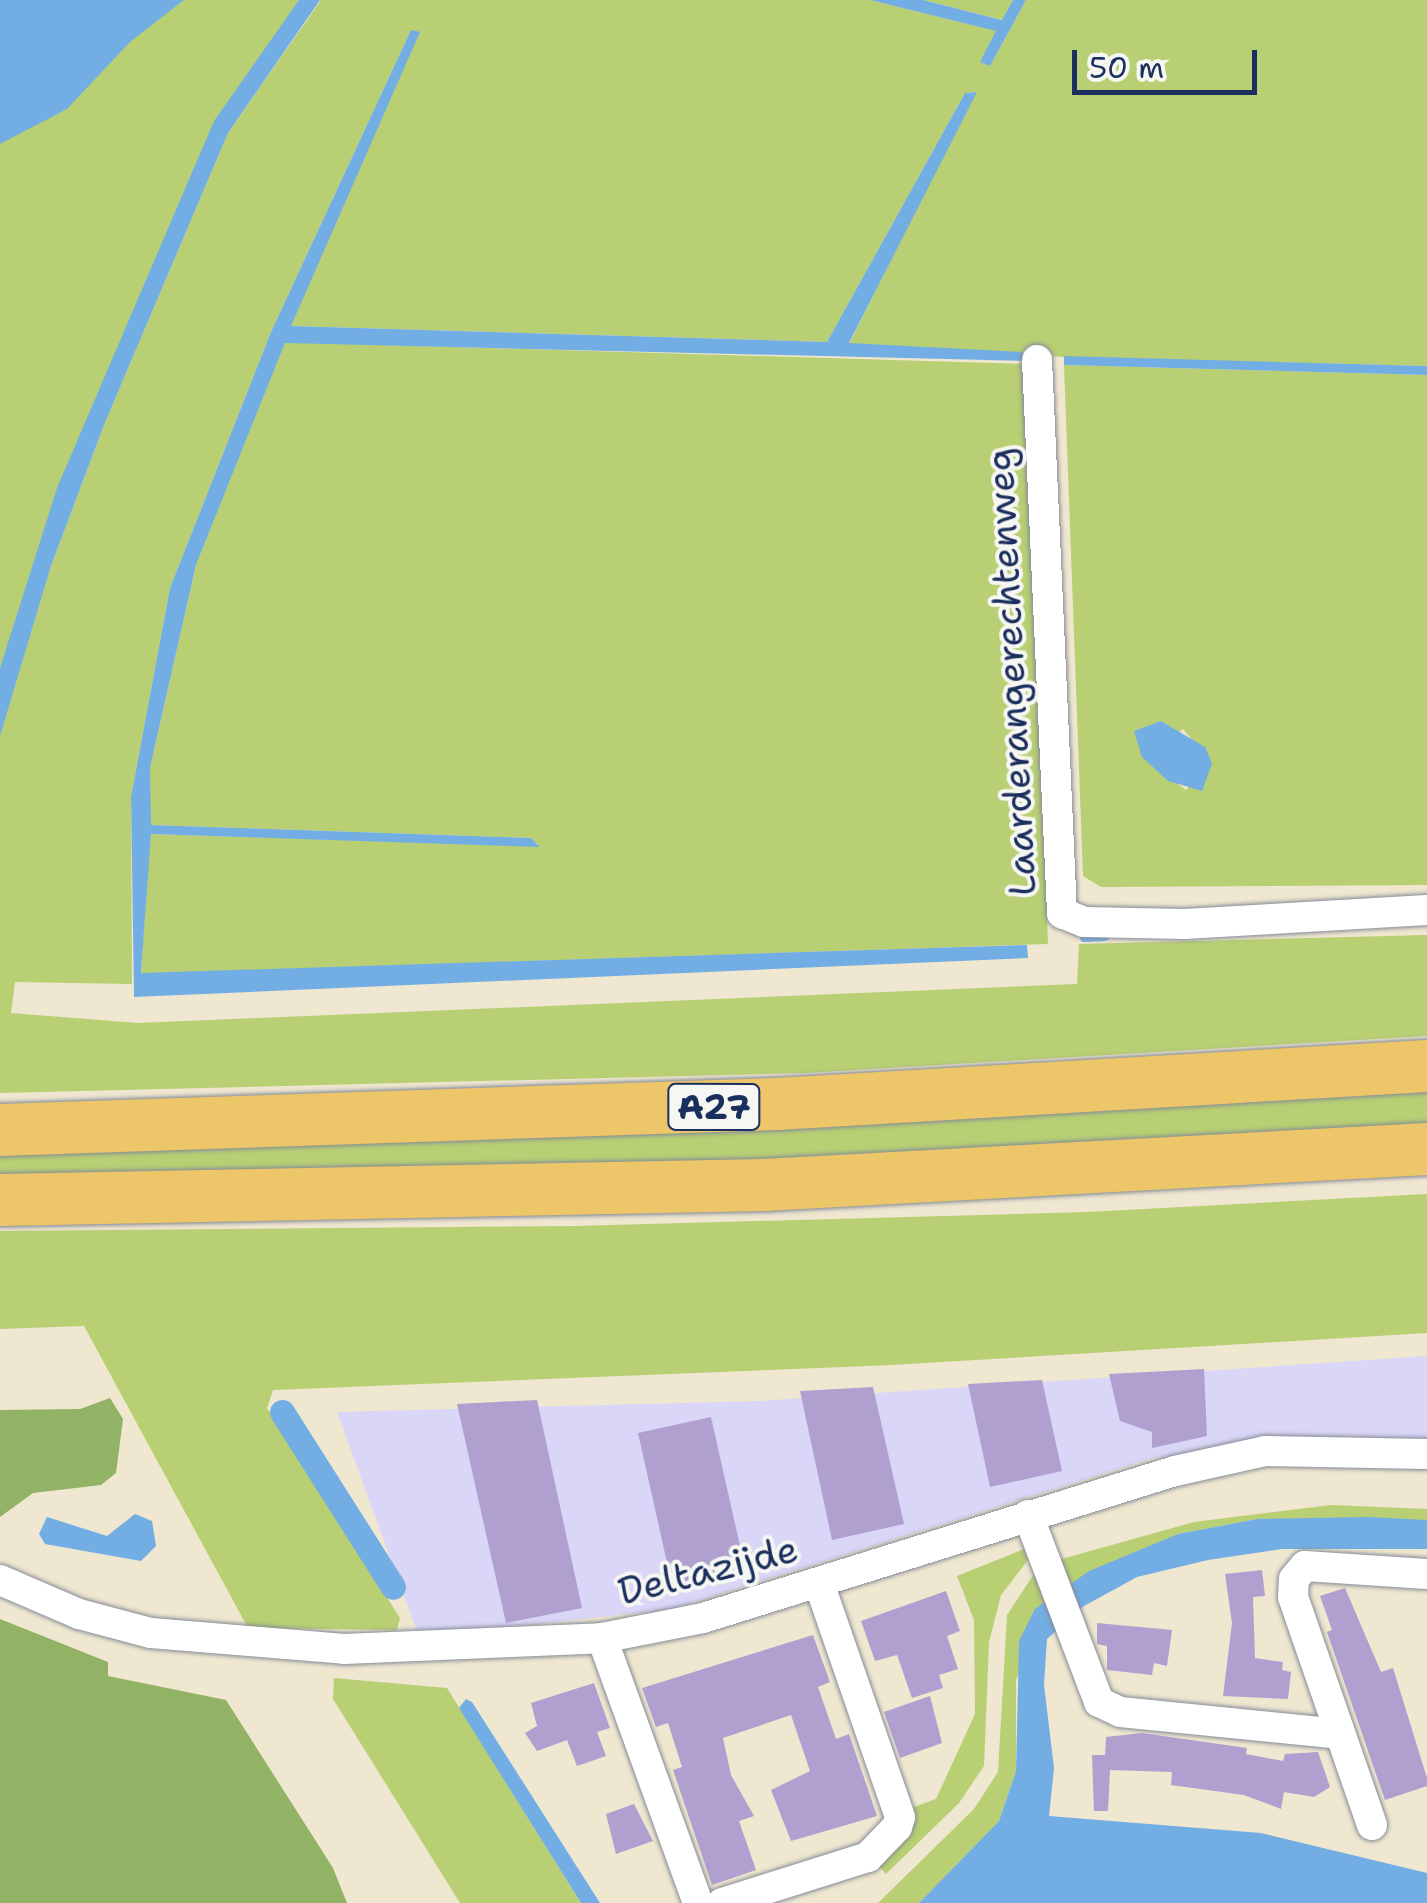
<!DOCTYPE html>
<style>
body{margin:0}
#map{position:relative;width:1427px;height:1903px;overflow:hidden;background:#efe7d0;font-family:"Shantell Sans",sans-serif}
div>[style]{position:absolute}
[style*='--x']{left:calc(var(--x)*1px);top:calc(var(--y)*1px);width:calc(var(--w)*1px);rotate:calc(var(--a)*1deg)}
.built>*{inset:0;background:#dad6f7}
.green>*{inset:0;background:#b8cf73}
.forest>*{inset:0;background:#92b265}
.water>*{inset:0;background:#72aee4}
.stream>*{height:8px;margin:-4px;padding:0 4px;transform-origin:4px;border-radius:4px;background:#72aee4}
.canal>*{height:25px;margin:-12.5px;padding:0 12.5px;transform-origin:12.5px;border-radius:12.5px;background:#72aee4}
.building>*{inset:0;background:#afa0d0}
.roads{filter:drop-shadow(0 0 2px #858b97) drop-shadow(0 0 2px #858b97)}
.minor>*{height:30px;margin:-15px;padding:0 15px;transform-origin:15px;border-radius:15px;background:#fff}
.motorway>*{height:52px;margin:-26px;padding:0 26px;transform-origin:26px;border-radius:26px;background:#ecc669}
span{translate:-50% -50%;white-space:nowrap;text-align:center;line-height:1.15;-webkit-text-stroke:8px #f6f6f2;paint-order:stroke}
.shield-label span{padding:2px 8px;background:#f6f6f2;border:2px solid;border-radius:8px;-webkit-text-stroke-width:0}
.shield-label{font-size:35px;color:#1b2f5e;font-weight:700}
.street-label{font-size:38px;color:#1b2f5e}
.scale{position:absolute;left:1072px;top:50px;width:185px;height:45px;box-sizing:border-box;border:5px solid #1b2f5e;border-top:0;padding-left:12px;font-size:30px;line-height:35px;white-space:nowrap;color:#1b2f5e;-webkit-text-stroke:8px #f6f6f2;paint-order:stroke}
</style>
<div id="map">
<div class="built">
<div style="clip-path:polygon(1427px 1356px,1427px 1441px,1347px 1436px,1153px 1458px,672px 1609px,419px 1637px,337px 1412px,759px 1401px)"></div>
</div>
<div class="green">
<div style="clip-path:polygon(0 0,304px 0,246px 81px,131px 334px,0 683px)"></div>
<div style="clip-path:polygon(321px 0,870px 0,997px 31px,990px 66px,1026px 0,1427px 0,1427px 366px,1064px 357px,849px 344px,975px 92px,965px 93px,827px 342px,290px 326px,411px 30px,271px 332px,170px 588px,131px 797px,132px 984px,15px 982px,11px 1013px,138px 1023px,1077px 984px,1079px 944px,1427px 935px,1427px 1036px,806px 1073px,0 1093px,0 734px,51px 566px,104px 425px,228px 133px)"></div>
<div style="clip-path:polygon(923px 0,1013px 0,1003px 20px)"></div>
<div style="clip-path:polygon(285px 342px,1030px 364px,1048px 944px,141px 974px,150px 834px,539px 846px,531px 838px,150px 825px,150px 768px,196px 565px)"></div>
<div style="clip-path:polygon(evenodd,1064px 365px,1427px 375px,1427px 885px,1101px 887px,1083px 876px,1064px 365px,1183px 729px,1212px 763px,1186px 790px,1142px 757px,1183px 729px)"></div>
<div style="clip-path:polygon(1427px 1089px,1427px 1129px,778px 1160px,0 1179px,0 1149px)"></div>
<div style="clip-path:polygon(1427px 1194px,1427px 1333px,892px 1365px,273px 1390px,267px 1408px,400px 1618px,397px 1630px,248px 1628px,84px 1326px,0 1329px,0 1231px,575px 1226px,1087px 1212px)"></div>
<div style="clip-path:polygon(1331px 1505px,1427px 1509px,1427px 1520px,1257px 1519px,1178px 1534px,1066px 1587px,1058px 1560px,1194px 1522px)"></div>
<div style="clip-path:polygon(1024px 1549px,1028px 1560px,1001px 1595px,989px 1642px,984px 1766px,959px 1803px,886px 1874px,874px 1861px,906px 1810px,936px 1799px,975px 1714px,974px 1620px,957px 1576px)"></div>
<div style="clip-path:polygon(1036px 1571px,1046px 1601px,1016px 1680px,1016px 1771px,999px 1821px,919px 1903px,878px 1903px,974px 1809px,998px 1772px,1007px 1615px)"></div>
<div style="clip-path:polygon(334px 1678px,447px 1688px,581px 1903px,460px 1903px,333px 1699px)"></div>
</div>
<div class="forest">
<div style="clip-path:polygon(110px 1398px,123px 1419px,116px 1473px,101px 1485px,33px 1493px,0 1517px,0 1410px,80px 1409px)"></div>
<div style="clip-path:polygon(0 1619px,108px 1662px,108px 1676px,226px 1700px,333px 1868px,347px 1903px,0 1903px)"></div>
</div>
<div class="water">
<div style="clip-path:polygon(0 0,184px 0,130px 42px,67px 109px,0 144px)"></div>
<div style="clip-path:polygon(299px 0,320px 0,228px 133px,104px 425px,51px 566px,0 736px,0 668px,57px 488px,214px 121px)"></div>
<div style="clip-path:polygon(870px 0,923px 0,1002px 20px,1013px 0,1026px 0,990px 66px,980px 62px,996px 31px)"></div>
<div style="clip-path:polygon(411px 30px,420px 32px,291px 326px,827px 342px,965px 93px,977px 92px,849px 343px,1023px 352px,1024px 361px,285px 343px,196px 565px,150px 768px,151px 825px,531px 838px,540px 847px,151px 834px,141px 973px,1027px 945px,1028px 958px,134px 997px,131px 797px,170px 588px,271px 332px)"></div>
<div style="clip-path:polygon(1064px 356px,1427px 366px,1427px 375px,1064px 365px)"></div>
<div style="clip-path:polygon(1161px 721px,1205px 747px,1212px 763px,1202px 791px,1168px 781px,1142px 757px,1134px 731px)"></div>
<div style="clip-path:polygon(135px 1514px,152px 1521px,156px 1546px,141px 1561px,45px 1544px,39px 1534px,47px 1517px,107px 1536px)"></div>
<div style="clip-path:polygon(1368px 1517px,1427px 1520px,1427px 1549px,1282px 1549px,1208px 1560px,1137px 1577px,1084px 1606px,1047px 1639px,1044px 1685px,1054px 1768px,1049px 1816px,1261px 1833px,1427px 1873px,1427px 1903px,919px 1903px,999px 1821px,1016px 1771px,1019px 1641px,1035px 1609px,1089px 1571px,1178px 1534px,1257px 1519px)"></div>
<div style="clip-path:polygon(466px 1699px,472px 1702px,600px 1903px,581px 1903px,459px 1708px)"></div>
</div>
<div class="stream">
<div style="--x:1084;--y:938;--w:21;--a:-3"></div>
</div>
<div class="canal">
<div style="--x:282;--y:1412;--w:207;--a:57.6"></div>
</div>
<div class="building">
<div style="clip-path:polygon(1204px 1369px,1207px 1436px,1152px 1448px,1152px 1432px,1120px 1421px,1109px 1374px)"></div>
<div style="clip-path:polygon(1042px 1380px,1062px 1471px,990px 1487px,968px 1384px)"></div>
<div style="clip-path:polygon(873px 1387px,904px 1524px,832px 1540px,800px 1391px)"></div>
<div style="clip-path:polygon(537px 1400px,582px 1608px,506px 1623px,457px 1404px)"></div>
<div style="clip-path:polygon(711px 1417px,745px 1568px,672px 1585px,638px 1433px)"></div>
<div style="clip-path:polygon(1262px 1570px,1265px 1596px,1253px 1597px,1255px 1658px,1283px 1662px,1282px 1670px,1291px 1672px,1288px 1699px,1223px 1696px,1232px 1623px,1225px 1574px)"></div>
<div style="clip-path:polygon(1345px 1588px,1381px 1672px,1393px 1668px,1427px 1778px,1427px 1786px,1385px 1800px,1327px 1632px,1332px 1630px,1320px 1596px)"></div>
<div style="clip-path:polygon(946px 1591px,960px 1631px,947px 1636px,958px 1669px,939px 1675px,943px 1688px,912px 1698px,897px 1655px,875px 1661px,861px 1621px)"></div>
<div style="clip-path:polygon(1097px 1623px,1172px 1630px,1167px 1666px,1154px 1663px,1152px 1675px,1107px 1670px,1107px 1646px,1097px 1644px)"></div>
<div style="clip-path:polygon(813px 1635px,830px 1682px,818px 1687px,836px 1739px,849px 1734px,877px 1816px,791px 1841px,771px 1790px,810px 1771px,791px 1715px,723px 1738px,731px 1775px,754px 1816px,739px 1821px,756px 1870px,712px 1885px,673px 1770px,682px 1767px,668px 1723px,656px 1727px,642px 1688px)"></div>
<div style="clip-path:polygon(594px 1683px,610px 1728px,597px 1732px,606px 1756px,577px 1766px,567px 1740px,537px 1751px,525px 1733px,537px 1726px,531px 1703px)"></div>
<div style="clip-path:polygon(930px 1696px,942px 1743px,900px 1758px,884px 1712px)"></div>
<div style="clip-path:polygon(1142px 1733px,1247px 1748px,1246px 1754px,1283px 1761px,1285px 1754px,1318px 1752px,1330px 1787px,1314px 1797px,1284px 1792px,1281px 1809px,1244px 1795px,1171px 1785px,1172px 1772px,1110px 1770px,1108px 1811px,1094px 1811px,1092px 1755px,1105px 1755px,1106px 1737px)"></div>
<div style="clip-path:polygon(634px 1804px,653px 1841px,616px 1854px,606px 1814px)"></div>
</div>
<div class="roads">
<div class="minor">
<div style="--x:1037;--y:360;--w:554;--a:87.41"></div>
<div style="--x:1062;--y:913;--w:24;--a:22"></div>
<div style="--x:1084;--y:922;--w:101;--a:1.1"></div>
<div style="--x:1185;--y:924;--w:242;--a:-3.3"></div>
<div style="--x:1028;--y:1515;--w:200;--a:69.2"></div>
<div style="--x:1099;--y:1702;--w:23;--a:25"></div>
<div style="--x:1120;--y:1712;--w:221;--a:5.7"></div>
<div style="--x:0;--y:1580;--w:86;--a:23.3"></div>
<div style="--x:79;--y:1614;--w:74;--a:14.8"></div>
<div style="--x:151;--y:1633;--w:194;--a:4.7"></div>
<div style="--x:344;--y:1649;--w:258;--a:-2.4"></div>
<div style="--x:602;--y:1638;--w:103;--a:-11.2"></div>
<div style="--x:703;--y:1618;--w:494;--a:-17.3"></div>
<div style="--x:1175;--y:1471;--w:92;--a:-12.5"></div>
<div style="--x:1265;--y:1451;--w:162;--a:1.1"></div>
<div style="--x:602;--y:1638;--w:282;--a:70.1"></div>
<div style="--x:1372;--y:1825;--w:241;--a:-109.1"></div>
<div style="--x:1293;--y:1597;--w:18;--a:-87"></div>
<div style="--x:1294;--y:1579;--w:17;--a:-50"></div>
<div style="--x:1305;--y:1566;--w:122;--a:3.8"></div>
<div style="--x:722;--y:1903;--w:153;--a:-17.5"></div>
<div style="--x:868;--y:1857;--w:42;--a:-46"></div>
<div style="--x:897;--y:1827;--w:10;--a:-73"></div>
<div style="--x:900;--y:1817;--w:248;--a:-109.1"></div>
</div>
<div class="motorway">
<div style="--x:0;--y:1130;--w:777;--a:-1.92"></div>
<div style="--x:777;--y:1104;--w:651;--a:-3.35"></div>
<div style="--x:0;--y:1200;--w:764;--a:-1.12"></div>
<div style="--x:764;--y:1185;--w:664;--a:-3.11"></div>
</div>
</div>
<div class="shield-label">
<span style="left:714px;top:1107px">A27</span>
</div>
<div class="street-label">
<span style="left:1011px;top:672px;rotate:-93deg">Laarderangerechtenweg</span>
<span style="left:708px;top:1570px;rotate:-14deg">Deltazijde</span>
</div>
<div class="scale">50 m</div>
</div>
